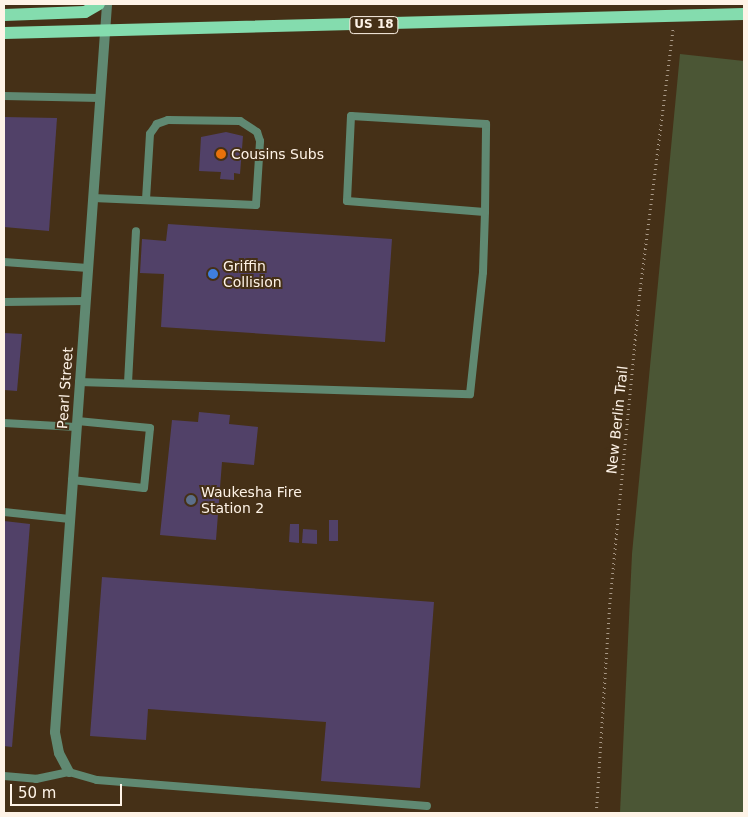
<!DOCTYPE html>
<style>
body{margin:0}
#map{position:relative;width:748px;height:817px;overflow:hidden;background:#453017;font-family:"DejaVu Sans",sans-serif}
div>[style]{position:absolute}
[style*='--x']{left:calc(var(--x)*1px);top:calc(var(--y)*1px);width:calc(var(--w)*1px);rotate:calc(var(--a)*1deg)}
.green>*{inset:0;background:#4b5635}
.building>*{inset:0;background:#514168}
.path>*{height:2.5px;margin-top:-1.25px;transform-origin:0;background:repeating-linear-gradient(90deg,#a89886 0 1px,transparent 0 5px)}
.lane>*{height:8px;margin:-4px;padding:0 4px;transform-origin:4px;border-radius:4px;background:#608972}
.street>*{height:10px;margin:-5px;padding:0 5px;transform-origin:5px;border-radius:5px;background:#608972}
.primary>*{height:12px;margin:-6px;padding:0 6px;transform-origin:6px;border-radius:6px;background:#84dcae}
.dots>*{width:14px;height:14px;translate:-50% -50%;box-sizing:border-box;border:2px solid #453017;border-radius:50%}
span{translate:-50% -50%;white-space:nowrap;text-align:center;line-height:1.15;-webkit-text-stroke:4px #453017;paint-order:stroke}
.shield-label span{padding:1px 4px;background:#453017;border:1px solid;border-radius:4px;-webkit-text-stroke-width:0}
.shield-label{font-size:12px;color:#fef3e7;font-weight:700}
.poi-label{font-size:14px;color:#fef3e7}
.left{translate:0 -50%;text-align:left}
.street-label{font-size:14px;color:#fef3e7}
.frame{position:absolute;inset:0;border:5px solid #fef3e7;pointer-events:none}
.scale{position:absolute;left:10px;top:784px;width:112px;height:22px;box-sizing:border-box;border:2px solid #fef3e7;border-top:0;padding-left:6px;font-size:15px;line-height:18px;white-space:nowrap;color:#fef3e7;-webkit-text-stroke:4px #453017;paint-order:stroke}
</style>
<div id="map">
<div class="green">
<div style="clip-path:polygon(680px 54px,744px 61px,744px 813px,620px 813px,632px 554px)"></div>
</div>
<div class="building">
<div style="clip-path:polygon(4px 117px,57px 118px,49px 231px,4px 227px)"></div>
<div style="clip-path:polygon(226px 132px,243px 136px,240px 174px,234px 173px,234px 180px,220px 179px,221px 172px,199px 171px,201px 137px)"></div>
<div style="clip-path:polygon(168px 224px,392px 239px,385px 342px,161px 327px,164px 274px,140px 273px,142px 239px,166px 241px)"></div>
<div style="clip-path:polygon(4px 333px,22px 334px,17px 391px,4px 390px)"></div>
<div style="clip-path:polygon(199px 412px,230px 415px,229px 424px,258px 427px,254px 465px,222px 462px,216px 540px,160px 535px,172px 420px,198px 422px)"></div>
<div style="clip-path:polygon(329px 520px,338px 520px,338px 541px,329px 541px)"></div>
<div style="clip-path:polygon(4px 521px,30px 524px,12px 747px,4px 746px)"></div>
<div style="clip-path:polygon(290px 524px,299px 524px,299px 543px,289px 542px)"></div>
<div style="clip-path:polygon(303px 529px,317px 530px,317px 544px,302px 543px)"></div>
<div style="clip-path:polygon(102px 577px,434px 602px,420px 788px,321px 781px,326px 722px,148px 709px,146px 740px,90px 736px)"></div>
</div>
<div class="path">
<div style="--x:596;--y:813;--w:214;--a:-86.3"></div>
<div style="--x:610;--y:599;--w:311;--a:-84.5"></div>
<div style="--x:640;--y:289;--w:262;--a:-82.8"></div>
</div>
<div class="lane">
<div style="--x:4;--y:96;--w:96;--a:1.2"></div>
<div style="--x:93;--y:198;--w:163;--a:2.5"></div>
<div style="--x:256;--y:205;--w:64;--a:-86.4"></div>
<div style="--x:260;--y:141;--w:9;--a:-108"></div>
<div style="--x:257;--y:132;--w:20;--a:-147"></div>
<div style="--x:240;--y:121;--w:72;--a:-179.2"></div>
<div style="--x:168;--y:120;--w:12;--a:160"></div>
<div style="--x:157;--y:124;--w:12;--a:125"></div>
<div style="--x:150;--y:134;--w:66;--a:93.5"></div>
<div style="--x:4;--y:262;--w:84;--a:4.1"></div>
<div style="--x:4;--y:302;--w:81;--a:-0.7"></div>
<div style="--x:79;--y:382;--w:391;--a:1.8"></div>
<div style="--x:470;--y:394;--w:123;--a:-83.9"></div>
<div style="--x:483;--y:272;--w:60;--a:-88.1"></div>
<div style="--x:485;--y:212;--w:88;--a:-89.3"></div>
<div style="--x:486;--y:124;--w:135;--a:-176.6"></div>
<div style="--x:351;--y:116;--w:85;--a:92.7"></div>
<div style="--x:347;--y:201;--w:138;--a:4.6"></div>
<div style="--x:128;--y:383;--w:152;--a:-87"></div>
<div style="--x:4;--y:423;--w:72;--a:3.2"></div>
<div style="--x:72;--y:480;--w:72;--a:6.3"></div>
<div style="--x:144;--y:488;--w:60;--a:-84.3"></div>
<div style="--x:150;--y:428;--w:73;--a:-174.5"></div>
<div style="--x:4;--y:512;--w:66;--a:6.1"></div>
<div style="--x:4;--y:776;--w:32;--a:5"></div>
<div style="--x:36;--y:779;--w:34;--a:-12"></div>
<div style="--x:69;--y:772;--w:29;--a:16"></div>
<div style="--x:97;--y:780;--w:331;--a:4.5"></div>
</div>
<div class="street">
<div style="--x:69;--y:772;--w:21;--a:-118"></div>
<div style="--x:59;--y:753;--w:21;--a:-101"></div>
<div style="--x:55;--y:732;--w:730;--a:-85.91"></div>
</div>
<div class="primary">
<div style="--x:4;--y:15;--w:81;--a:-2.1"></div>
<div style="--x:85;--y:12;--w:16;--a:-30"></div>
<div style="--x:4;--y:33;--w:740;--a:-1.47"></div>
</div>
<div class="dots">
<div style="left:221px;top:154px;background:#e8710a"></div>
<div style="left:213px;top:274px;background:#3f7fe0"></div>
<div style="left:191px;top:500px;background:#5c6f8a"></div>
</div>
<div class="shield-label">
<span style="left:374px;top:25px">US 18</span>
</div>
<div class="poi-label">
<span class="left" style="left:231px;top:154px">Cousins Subs</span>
<span class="left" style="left:223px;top:274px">Griffin<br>Collision</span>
<span class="left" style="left:201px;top:500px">Waukesha Fire<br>Station 2</span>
</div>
<div class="street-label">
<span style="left:65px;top:388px;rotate:-86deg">Pearl Street</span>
<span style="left:617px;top:420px;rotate:-84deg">New Berlin Trail</span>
</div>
<div class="frame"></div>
<div class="scale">50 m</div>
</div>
